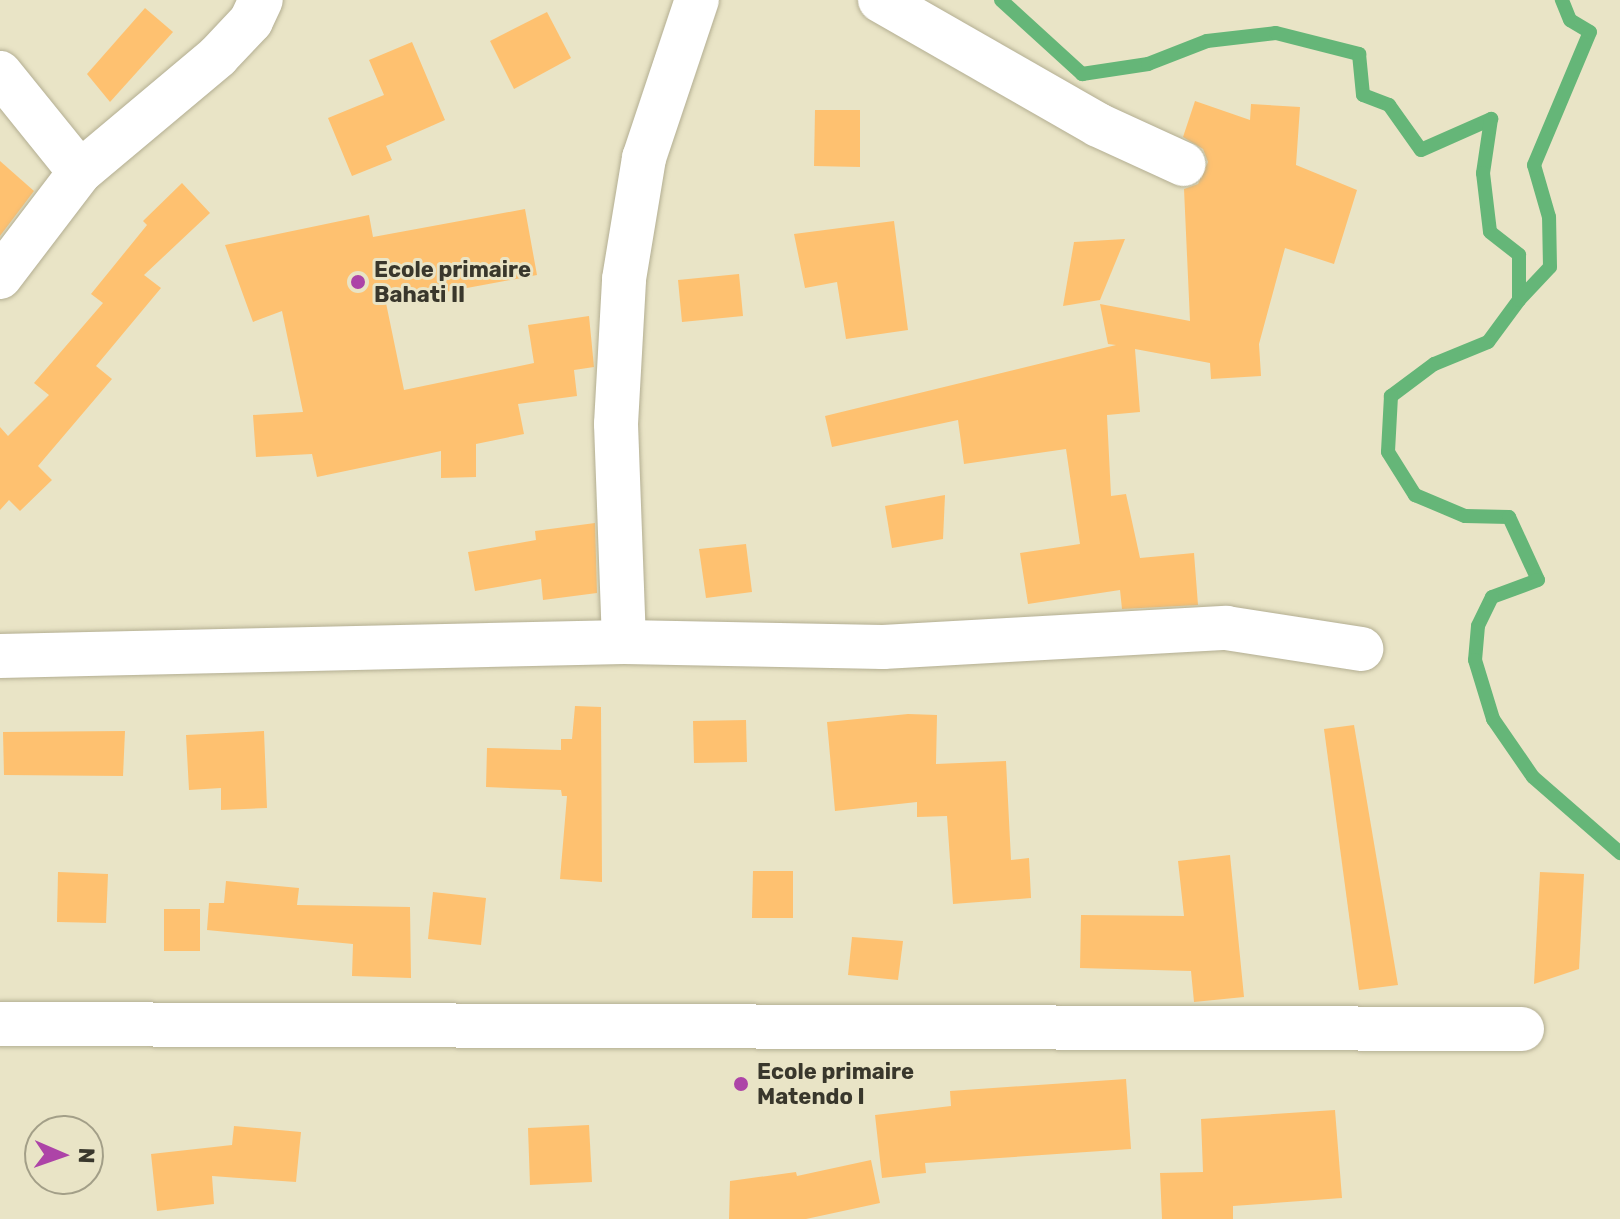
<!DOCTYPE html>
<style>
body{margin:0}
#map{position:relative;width:1620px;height:1219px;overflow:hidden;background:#e9e4c6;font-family:Rubik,sans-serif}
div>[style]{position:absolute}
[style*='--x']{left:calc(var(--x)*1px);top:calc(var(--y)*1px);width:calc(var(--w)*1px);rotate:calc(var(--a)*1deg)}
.stream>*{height:14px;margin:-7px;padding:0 7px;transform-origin:7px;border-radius:7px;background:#65b678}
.building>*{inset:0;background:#fec170}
.roads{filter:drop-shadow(0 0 2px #b3ae92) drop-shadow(0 0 2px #b3ae92)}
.street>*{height:44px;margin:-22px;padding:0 22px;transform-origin:22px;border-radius:22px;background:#fff}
.dots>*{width:22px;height:22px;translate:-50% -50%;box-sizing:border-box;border:4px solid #e9e4c6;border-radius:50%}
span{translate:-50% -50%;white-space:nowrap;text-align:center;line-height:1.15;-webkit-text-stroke:6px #e9e4c6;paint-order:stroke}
.poi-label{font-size:22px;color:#39372c;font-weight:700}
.left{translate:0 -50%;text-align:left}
.north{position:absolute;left:24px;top:1115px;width:80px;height:80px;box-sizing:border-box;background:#e9e4c6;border:2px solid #a39f88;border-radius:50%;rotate:92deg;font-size:22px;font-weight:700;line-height:32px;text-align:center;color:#39372c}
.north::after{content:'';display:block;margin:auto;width:28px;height:36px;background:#ad44a7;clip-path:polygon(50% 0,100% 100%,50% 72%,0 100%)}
</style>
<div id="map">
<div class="stream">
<div style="--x:1001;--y:0;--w:110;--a:42.4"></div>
<div style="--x:1082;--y:74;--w:67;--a:-8.6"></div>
<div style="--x:1148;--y:64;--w:63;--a:-21.3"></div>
<div style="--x:1207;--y:41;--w:69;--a:-6.6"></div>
<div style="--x:1276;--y:33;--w:86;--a:14.2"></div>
<div style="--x:1359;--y:54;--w:41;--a:84.4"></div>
<div style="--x:1363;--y:95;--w:28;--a:21"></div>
<div style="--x:1389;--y:105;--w:55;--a:54.6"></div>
<div style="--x:1421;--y:150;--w:77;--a:-23.9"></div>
<div style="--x:1491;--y:119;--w:55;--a:98.4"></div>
<div style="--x:1483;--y:173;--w:59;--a:83.2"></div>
<div style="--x:1490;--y:232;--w:37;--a:38"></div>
<div style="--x:1519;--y:255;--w:45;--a:90"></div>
<div style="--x:1519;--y:300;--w:52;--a:126.4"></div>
<div style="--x:1488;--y:342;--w:58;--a:157.8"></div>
<div style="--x:1434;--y:364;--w:54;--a:143.3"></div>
<div style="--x:1391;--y:396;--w:56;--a:93.1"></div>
<div style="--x:1388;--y:452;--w:51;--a:57.9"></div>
<div style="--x:1415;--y:495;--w:54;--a:22.8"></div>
<div style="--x:1465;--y:516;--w:44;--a:1.3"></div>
<div style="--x:1509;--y:517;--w:69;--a:65.3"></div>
<div style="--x:1538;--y:580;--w:49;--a:159.7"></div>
<div style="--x:1492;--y:597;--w:32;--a:116"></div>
<div style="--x:1478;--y:626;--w:34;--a:95"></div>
<div style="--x:1475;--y:660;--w:62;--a:73"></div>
<div style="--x:1493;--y:719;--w:70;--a:55.4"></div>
<div style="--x:1533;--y:777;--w:116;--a:41.1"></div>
<div style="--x:1519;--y:300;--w:45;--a:-46.8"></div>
<div style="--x:1550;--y:267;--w:50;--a:-91.1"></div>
<div style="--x:1549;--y:217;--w:54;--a:-106.1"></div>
<div style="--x:1534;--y:165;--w:144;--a:-67.2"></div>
<div style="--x:1590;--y:32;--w:23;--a:-149"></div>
<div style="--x:1570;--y:20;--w:22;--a:-112"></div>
</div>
<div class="building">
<div style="clip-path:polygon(145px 8px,173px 32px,110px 102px,87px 74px)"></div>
<div style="clip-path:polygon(547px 12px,571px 58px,514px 89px,490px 41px)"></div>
<div style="clip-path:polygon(412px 42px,445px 120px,386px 146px,392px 160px,352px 176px,328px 118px,384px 95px,369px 60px)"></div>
<div style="clip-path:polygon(1195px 101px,1250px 120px,1251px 104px,1300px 107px,1296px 165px,1357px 190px,1334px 264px,1285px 248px,1259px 344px,1261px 376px,1211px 379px,1210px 363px,1135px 349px,1140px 412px,1107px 415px,1111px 496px,1126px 494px,1140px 558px,1194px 553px,1198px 605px,1122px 609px,1120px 590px,1028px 604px,1020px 553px,1080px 544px,1066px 449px,964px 464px,958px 420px,832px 447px,825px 416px,1116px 345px,1108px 344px,1100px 304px,1190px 321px,1184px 189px,1198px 184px,1208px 162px,1203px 149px,1183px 137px)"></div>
<div style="clip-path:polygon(815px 110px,860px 110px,860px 167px,814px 166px)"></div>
<div style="clip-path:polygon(0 161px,34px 191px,0 236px)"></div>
<div style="clip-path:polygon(182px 183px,210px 213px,144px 275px,161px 288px,96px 366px,112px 379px,38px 466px,52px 480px,20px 511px,9px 500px,0 510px,0 427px,8px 436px,49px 395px,34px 383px,103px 303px,91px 294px,147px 225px,143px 221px)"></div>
<div style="clip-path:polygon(525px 209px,537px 275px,386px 303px,404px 390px,534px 363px,528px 325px,589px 316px,594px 367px,574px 370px,577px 396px,518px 404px,524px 434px,476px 444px,476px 477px,441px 478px,441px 451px,317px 477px,312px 454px,256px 457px,253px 415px,303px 412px,282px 311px,253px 322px,225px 245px,369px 215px,373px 237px)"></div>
<div style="clip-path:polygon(894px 221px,908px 330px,846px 339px,837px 282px,805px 288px,794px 234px)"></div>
<div style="clip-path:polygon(1125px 239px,1100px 300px,1063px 306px,1074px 242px)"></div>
<div style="clip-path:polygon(739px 274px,743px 316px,682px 322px,678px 280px)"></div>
<div style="clip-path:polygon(945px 495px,943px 539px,892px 548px,885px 506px)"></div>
<div style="clip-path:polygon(595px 523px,597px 593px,543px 600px,541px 579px,475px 591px,468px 552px,536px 540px,535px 531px)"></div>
<div style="clip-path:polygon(746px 544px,752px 592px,706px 598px,699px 549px)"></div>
<div style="clip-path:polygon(575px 706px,601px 707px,602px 882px,560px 879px,567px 796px,562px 796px,561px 790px,486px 787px,487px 748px,561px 750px,561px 739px,572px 739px)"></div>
<div style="clip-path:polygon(908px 714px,937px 715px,936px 764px,1006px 761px,1011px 860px,1029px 858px,1031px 898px,953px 904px,947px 816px,917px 817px,917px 802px,835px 811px,827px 722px)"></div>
<div style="clip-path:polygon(746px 720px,747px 762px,694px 763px,693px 721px)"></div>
<div style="clip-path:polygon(1354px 725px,1398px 985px,1359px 990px,1324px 729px)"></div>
<div style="clip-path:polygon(125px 731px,123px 776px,4px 775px,3px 732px)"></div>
<div style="clip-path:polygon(264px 731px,267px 808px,221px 810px,221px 788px,189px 790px,186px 735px)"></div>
<div style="clip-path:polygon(1230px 855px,1244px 997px,1194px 1002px,1191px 971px,1080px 968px,1081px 915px,1184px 916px,1178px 861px)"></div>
<div style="clip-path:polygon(753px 871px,793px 871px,793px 918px,752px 918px)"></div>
<div style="clip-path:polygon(58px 872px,108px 874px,106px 923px,57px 922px)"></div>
<div style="clip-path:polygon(1540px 872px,1584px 874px,1579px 969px,1534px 984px)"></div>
<div style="clip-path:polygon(226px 881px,299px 888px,297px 905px,410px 907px,411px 978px,352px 976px,353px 944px,207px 930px,209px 903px,224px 903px)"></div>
<div style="clip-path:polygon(433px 892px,486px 898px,481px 945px,428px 939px)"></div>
<div style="clip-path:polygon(164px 909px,200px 909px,200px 951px,164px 951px)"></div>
<div style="clip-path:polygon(852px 937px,903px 941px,898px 980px,848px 975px)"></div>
<div style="clip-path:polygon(1126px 1079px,1131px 1149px,925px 1163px,926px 1173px,882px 1178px,875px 1115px,951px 1106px,950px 1091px)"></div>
<div style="clip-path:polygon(1335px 1110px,1342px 1198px,1233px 1206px,1233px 1219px,1162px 1219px,1160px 1173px,1203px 1172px,1201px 1119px)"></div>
<div style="clip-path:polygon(589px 1125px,592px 1182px,530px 1185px,528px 1128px)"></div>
<div style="clip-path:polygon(234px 1126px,301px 1132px,296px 1182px,212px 1176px,214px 1204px,157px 1211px,151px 1154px,232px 1145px)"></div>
<div style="clip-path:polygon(871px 1160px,880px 1203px,806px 1219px,729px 1219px,730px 1181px,796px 1172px,797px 1176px)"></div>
</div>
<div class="roads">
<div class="street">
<div style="--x:880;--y:0;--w:251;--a:29.8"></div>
<div style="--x:1098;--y:125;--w:94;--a:24.6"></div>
<div style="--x:0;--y:73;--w:127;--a:51.1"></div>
<div style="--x:0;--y:277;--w:132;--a:-52.7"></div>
<div style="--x:80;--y:172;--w:180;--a:-40"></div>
<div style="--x:218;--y:56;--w:48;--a:-46.7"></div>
<div style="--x:251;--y:21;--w:23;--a:-65"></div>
<div style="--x:624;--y:642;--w:218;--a:-92.1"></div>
<div style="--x:616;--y:424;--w:145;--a:-86.8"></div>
<div style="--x:624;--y:279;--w:123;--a:-80.6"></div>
<div style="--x:644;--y:158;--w:167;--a:-71.5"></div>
<div style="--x:0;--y:656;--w:624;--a:-1.29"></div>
<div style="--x:624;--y:642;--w:259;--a:1.1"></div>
<div style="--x:883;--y:647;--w:344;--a:-3.2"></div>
<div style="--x:1226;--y:628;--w:137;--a:8.8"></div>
<div style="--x:0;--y:1024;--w:1522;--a:0.19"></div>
</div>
</div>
<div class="dots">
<div style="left:358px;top:282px;background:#ad44a7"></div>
<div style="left:741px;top:1084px;background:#ad44a7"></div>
</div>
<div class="poi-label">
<span class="left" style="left:374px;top:282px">Ecole primaire<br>Bahati II</span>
<span class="left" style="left:757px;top:1084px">Ecole primaire<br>Matendo I</span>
</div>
<div class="north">N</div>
</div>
